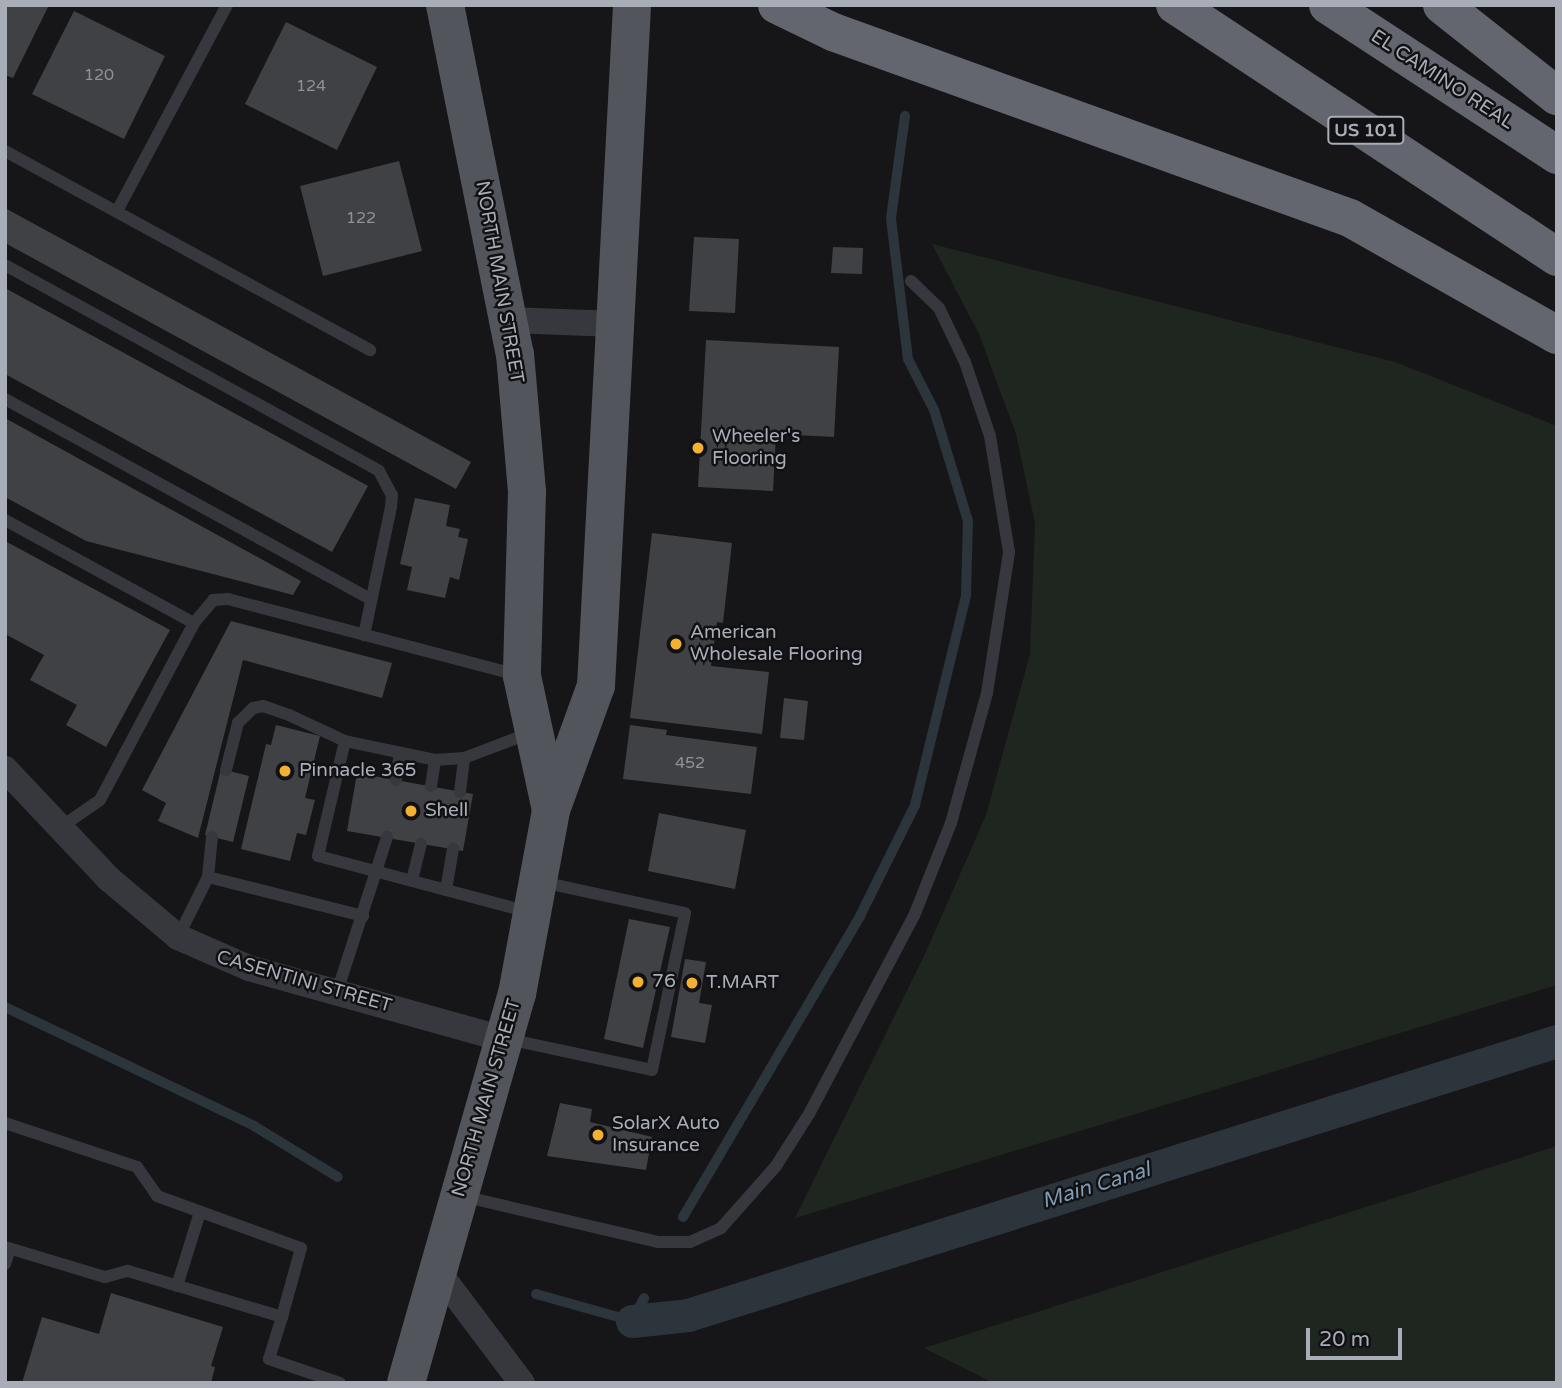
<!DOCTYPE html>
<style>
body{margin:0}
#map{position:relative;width:1562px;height:1388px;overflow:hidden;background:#161618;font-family:"Varela Round",sans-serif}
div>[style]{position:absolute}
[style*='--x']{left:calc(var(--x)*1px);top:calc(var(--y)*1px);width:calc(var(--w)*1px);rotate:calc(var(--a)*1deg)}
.green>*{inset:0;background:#1e261f}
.stream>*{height:10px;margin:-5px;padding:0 5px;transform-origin:5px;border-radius:5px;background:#2c353c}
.canal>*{height:33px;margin:-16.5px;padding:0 16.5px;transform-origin:16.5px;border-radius:16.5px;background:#2c353c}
.building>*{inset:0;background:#404145}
.lane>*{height:12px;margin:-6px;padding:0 6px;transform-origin:6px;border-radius:6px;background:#37383d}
.street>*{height:26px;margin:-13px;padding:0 13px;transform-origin:13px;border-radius:13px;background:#37383d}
.primary>*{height:38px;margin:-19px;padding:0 19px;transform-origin:19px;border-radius:19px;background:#53555c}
.highway>*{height:38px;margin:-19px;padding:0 19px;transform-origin:19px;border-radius:19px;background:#63666e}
.dots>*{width:19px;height:19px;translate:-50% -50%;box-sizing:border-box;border:4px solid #111113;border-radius:50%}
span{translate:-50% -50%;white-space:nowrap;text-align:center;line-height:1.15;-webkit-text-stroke:5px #111113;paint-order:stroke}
.number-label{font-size:16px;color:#8e929b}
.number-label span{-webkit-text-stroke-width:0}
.shield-label span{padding:2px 5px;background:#111113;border:2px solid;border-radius:5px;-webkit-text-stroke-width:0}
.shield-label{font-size:18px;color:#a8adb8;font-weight:700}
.street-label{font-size:19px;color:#a8adb8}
.poi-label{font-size:19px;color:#a8adb8}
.left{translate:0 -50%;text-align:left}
.water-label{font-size:21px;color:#7f9bb3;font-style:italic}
.frame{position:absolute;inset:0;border:7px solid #a8adb8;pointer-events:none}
.scale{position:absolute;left:1306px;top:1328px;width:96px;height:32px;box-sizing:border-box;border:4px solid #a8adb8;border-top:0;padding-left:9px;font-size:21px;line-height:24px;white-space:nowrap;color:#a8adb8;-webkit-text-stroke:5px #111113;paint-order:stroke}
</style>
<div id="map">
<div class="green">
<div style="clip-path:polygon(932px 244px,1395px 362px,1557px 426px,1557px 985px,795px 1218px,925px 954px,986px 815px,1030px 654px,1035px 523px,1016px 434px,979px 334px)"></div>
<div style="clip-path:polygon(1557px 1146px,1557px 1383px,993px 1383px,924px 1348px)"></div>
</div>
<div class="stream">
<div style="--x:5;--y:1007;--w:276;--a:25.5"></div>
<div style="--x:254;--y:1126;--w:98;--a:31.3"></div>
<div style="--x:683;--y:1217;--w:349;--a:-59.5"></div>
<div style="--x:860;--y:916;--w:124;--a:-63.6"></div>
<div style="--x:915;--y:805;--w:216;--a:-76.3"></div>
<div style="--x:966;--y:595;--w:74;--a:-88.5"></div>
<div style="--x:968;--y:521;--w:116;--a:-107"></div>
<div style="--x:934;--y:410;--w:57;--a:-117"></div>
<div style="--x:908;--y:359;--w:142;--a:-96.9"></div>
<div style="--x:891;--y:218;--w:103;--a:-82.2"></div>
<div style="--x:536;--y:1294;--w:100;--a:15.7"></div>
<div style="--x:632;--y:1321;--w:26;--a:-62"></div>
</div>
<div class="canal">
<div style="--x:632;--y:1321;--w:56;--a:-6.1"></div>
<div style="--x:688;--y:1315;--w:911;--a:-17.5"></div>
</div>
<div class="building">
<div style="clip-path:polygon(5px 5px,49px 5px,13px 78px,5px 75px)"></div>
<div style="clip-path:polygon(74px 11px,165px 56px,124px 139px,32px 94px)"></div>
<div style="clip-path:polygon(286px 22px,377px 67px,337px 150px,245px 104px)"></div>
<div style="clip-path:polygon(399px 161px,422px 251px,323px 276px,300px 186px)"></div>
<div style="clip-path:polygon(5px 208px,471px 462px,456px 489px,5px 243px)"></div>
<div style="clip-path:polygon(694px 237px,739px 239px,735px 313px,689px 311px)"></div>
<div style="clip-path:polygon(833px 247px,863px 248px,862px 274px,831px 273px)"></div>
<div style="clip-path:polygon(5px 288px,368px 486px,332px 552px,5px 374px)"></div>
<div style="clip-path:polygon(706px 340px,839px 347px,834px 437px,776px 434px,773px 491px,698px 487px)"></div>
<div style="clip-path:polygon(5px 418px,301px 581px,293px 595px,86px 541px,5px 497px)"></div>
<div style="clip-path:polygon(415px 498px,450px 505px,446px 526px,460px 529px,458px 537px,468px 539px,459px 580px,450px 577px,445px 598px,407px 590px,412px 567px,400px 564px)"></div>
<div style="clip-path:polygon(652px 533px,732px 543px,723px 623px,717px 622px,711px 666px,769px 672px,762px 734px,630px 718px)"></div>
<div style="clip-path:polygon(5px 541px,170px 630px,106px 747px,66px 725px,77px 705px,30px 680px,44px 655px,5px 634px)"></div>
<div style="clip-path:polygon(231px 621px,392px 663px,382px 698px,243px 660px,198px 838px,158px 821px,166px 803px,142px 790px)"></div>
<div style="clip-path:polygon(784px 698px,808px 701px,804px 740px,780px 738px)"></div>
<div style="clip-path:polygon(276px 725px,320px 736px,305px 798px,315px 800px,306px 835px,297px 833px,290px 861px,241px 849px,266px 744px,271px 745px)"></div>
<div style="clip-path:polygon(630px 725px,667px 730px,666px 735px,757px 747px,751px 794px,623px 779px)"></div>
<div style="clip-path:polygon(221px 769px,249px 776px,233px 842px,205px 835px)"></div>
<div style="clip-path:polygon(357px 773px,473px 794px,463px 851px,347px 831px)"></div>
<div style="clip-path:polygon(659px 813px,746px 830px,735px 889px,648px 871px)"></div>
<div style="clip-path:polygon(629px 919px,670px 927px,643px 1048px,604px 1039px)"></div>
<div style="clip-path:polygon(685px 959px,706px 962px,699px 1003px,712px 1005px,705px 1043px,671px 1037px)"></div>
<div style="clip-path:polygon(560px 1103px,592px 1109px,590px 1122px,652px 1137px,646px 1170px,547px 1156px)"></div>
<div style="clip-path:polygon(111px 1293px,223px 1327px,211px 1366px,215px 1367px,211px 1383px,22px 1383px,42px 1317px,99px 1334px)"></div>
</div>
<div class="lane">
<div style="--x:5;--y:151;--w:416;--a:28.6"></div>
<div style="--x:117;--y:211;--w:234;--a:-61.9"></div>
<div style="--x:5;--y:265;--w:427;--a:28.8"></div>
<div style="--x:379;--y:471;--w:27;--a:62"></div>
<div style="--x:392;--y:495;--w:12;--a:95"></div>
<div style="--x:391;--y:507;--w:131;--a:101.9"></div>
<div style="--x:5;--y:399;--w:417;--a:28.7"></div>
<div style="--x:5;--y:520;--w:215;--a:28.6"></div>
<div style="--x:226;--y:770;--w:49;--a:-75.7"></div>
<div style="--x:238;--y:723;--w:21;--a:-45"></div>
<div style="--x:253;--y:708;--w:10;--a:-11"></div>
<div style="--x:263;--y:706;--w:28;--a:19"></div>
<div style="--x:289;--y:715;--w:62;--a:24.9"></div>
<div style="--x:396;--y:780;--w:27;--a:-82"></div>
<div style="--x:431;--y:786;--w:26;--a:-81"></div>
<div style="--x:460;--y:792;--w:34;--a:-83"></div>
<div style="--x:61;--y:827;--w:47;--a:-34.7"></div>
<div style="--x:100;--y:800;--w:200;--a:-62"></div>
<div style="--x:194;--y:623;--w:30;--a:-50"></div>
<div style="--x:213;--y:600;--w:15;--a:-4"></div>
<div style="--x:228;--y:599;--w:300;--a:14.7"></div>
<div style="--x:208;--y:877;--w:40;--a:-84.3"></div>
<div style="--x:412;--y:880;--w:37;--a:-76"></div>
<div style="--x:446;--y:890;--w:42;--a:-80.3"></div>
<div style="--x:529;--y:912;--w:218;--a:-165.1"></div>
<div style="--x:318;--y:856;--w:118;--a:-76.8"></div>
<div style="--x:345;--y:741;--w:92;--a:11.9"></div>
<div style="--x:435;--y:760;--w:29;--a:-4"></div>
<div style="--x:464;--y:758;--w:71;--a:-20.7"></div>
<div style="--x:178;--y:937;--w:67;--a:-63.4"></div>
<div style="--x:208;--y:877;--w:160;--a:14.1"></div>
<div style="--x:337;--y:992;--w:163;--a:-72.1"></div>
<div style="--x:508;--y:1039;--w:147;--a:12.1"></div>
<div style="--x:652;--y:1070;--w:160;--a:-78.1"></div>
<div style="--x:685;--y:913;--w:146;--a:-167.8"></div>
<div style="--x:5;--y:1123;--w:139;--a:18.4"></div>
<div style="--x:137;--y:1167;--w:35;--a:55"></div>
<div style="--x:157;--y:1196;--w:153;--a:19.9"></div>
<div style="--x:301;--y:1248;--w:72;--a:105.4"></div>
<div style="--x:462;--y:1196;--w:201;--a:13.2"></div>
<div style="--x:658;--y:1242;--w:32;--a:0"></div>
<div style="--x:690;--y:1242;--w:34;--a:-24"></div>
<div style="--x:721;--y:1228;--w:83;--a:-48.4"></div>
<div style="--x:776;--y:1166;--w:62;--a:-57.6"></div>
<div style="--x:809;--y:1114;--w:224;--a:-62.1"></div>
<div style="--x:914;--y:916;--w:100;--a:-68.3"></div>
<div style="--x:951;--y:823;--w:135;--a:-74.5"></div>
<div style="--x:987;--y:693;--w:143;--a:-81.1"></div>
<div style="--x:1009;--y:552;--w:118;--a:-99.3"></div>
<div style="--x:990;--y:436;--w:78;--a:-108.7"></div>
<div style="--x:965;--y:362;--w:60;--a:-115.7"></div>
<div style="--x:939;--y:308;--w:39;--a:-136"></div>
<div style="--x:5;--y:1247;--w:104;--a:16.7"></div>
<div style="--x:105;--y:1277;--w:24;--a:-15"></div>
<div style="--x:128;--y:1271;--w:161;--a:16.6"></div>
<div style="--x:282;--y:1317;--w:44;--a:107.2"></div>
<div style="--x:269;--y:1359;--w:75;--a:18.7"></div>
<div style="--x:5;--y:1264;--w:16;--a:-72"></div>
<div style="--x:177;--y:1286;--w:77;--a:-72.7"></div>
</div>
<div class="street">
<div style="--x:509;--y:320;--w:107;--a:2.1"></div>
<div style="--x:5;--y:769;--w:151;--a:46.6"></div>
<div style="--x:109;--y:879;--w:90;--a:40"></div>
<div style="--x:178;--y:937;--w:77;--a:23.6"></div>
<div style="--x:249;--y:968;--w:265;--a:15.6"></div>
<div style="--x:436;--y:1269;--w:143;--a:53"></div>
</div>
<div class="primary">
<div style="--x:445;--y:5;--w:356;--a:78.7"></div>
<div style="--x:515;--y:354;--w:139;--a:85"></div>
<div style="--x:527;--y:492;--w:184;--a:91.6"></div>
<div style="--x:522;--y:676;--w:137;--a:77.8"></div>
<div style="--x:406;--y:1383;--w:405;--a:-74.1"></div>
<div style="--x:517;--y:994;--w:187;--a:-79.5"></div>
<div style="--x:551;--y:810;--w:132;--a:-70.1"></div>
<div style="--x:596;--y:686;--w:682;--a:-86.97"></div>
</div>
<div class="highway">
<div style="--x:777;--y:5;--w:62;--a:25.7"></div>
<div style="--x:833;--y:32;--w:549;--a:19.79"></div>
<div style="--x:1350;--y:218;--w:238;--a:29.5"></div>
<div style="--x:1175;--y:5;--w:458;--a:33.4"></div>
<div style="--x:1328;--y:5;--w:274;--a:33.2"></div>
<div style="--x:1442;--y:5;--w:147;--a:38.4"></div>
</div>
<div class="dots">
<div style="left:698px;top:448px;background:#f2b134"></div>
<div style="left:676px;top:644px;background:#f2b134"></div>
<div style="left:285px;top:771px;background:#f2b134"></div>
<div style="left:411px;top:811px;background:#f2b134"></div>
<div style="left:638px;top:982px;background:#f2b134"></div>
<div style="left:692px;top:983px;background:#f2b134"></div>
<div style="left:598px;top:1135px;background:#f2b134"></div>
</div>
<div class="number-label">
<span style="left:99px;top:75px">120</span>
<span style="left:311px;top:86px">124</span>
<span style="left:361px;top:218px">122</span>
<span style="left:690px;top:763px">452</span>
</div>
<div class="shield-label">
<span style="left:1366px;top:130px">US 101</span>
</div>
<div class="street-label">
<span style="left:1442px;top:80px;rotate:33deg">EL CAMINO REAL</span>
<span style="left:499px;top:282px;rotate:80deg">NORTH MAIN STREET</span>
<span style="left:304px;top:982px;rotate:16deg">CASENTINI STREET</span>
<span style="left:487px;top:1098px;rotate:-74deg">NORTH MAIN STREET</span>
</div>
<div class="poi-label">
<span class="left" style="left:712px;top:448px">Wheeler's<br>Flooring</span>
<span class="left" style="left:690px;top:644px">American<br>Wholesale Flooring</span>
<span class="left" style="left:299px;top:771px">Pinnacle 365</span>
<span class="left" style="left:425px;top:811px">Shell</span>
<span class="left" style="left:652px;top:982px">76</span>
<span class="left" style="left:706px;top:983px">T.MART</span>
<span class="left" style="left:612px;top:1135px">SolarX Auto<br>Insurance</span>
</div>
<div class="water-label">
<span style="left:1096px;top:1186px;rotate:-17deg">Main Canal</span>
</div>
<div class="frame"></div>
<div class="scale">20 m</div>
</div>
